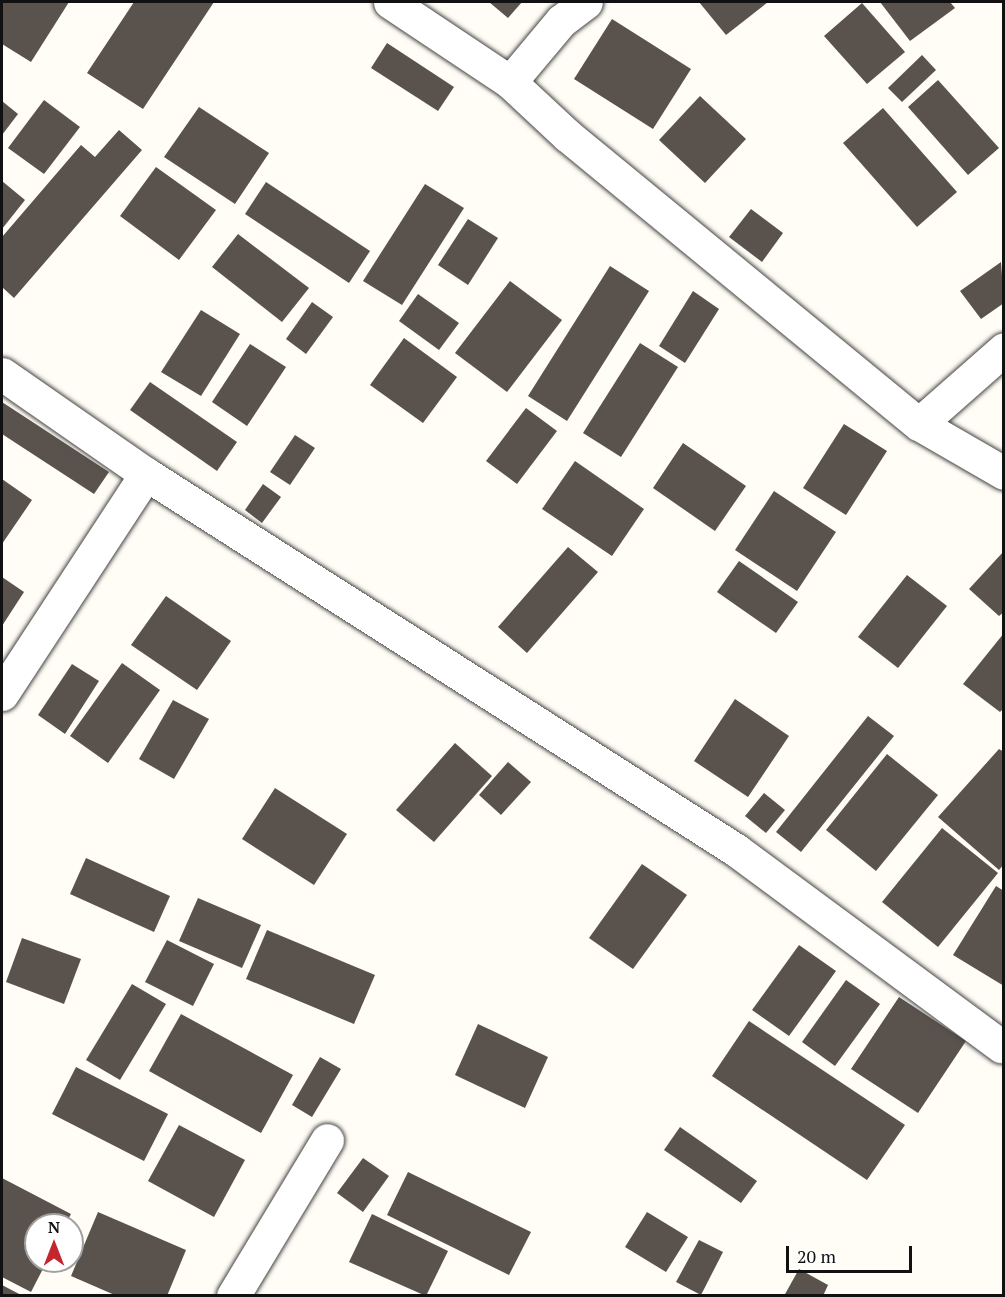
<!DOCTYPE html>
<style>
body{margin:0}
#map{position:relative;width:1005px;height:1297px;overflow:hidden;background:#fffdf5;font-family:"PT Serif",serif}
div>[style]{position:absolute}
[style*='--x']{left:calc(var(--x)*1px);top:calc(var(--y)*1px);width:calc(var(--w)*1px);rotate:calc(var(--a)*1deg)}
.building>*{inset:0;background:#5a524d}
.roads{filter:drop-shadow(0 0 2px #444) drop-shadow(0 0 2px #444)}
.street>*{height:33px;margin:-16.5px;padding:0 16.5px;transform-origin:16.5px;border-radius:16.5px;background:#fff}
span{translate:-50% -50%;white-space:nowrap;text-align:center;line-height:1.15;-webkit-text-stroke:6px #fff;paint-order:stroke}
.frame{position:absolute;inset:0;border:3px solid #111;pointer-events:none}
.north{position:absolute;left:24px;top:1213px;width:60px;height:60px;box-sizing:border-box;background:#fff;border:2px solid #a0a0a0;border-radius:50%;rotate:0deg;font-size:16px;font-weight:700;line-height:24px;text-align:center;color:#111}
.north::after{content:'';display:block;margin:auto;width:21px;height:27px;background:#c4262e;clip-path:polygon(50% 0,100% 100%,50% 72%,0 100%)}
.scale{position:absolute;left:786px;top:1246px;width:126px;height:27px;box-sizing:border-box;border:3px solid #111;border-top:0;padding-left:8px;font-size:18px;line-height:21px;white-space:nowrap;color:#111;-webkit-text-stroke:4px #fff;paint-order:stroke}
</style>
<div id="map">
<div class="building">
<div style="clip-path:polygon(2px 2px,69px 2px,31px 62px,2px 44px)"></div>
<div style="clip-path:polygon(134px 2px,214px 2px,143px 109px,87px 73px)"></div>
<div style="clip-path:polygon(489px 2px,522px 2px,508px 18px)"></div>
<div style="clip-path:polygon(699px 2px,768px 2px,726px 35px)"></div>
<div style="clip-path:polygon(880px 2px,950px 2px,955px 8px,910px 41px)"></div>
<div style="clip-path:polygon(862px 3px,905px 52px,867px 84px,824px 36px)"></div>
<div style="clip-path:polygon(612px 19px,691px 69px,653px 129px,574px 79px)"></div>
<div style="clip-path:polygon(387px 43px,454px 87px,438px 111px,371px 68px)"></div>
<div style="clip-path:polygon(922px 55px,936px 70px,902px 102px,888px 88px)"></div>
<div style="clip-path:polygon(938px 80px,999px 148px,968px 175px,908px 107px)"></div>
<div style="clip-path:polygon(700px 96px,746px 139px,705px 183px,659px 140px)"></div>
<div style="clip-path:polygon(44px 100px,80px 127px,44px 174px,8px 148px)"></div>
<div style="clip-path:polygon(2px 101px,18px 114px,2px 135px)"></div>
<div style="clip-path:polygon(199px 107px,269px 153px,235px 204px,164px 157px)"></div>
<div style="clip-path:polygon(883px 108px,957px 192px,917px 227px,843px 143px)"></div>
<div style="clip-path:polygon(119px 130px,142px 150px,14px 298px,2px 287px,2px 237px,81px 145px,95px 157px)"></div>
<div style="clip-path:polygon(156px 167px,216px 210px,179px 260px,120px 216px)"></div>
<div style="clip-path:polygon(2px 181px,25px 200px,2px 229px)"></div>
<div style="clip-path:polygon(266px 182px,370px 251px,349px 283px,245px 214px)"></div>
<div style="clip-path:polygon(425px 184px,464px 208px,402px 305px,363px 281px)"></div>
<div style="clip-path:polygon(751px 209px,783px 233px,762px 262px,729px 237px)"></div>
<div style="clip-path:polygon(468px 219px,498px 238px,468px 285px,438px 265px)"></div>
<div style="clip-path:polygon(238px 234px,309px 288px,282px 322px,212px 267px)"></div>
<div style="clip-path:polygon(1001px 262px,1004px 303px,981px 319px,960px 291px)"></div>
<div style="clip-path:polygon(610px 266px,649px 291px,567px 421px,528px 396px)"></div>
<div style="clip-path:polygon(510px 281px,562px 320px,507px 392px,455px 353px)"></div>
<div style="clip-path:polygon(693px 291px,719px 309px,685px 363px,659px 346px)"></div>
<div style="clip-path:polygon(418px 294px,459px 323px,439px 350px,399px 321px)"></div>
<div style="clip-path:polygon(312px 302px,333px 317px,306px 354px,286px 339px)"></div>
<div style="clip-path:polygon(201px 310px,240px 334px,201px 396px,161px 372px)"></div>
<div style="clip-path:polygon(404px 338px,457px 377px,423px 423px,370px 385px)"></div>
<div style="clip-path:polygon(640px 343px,678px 367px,621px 457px,583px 433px)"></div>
<div style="clip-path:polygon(250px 344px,286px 367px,247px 426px,212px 402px)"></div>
<div style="clip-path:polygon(150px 382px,237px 442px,217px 471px,130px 410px)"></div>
<div style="clip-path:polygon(2px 402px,109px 472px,94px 494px,2px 434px)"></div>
<div style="clip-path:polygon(526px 408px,557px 431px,517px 484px,486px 461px)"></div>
<div style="clip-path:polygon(844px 424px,887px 451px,846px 515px,803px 488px)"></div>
<div style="clip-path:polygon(295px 435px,315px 448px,290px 485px,270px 472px)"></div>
<div style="clip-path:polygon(683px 443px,746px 486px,715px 531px,653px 488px)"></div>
<div style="clip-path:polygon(575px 461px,644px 509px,612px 556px,542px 509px)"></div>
<div style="clip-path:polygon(2px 479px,32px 500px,2px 544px)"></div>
<div style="clip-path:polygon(263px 484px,281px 497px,262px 523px,245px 510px)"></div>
<div style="clip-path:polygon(774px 491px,836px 532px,797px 591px,735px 550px)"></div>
<div style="clip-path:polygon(568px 547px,598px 572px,527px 653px,498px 627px)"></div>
<div style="clip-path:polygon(1004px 551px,1004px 612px,999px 616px,969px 589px)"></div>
<div style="clip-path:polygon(739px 561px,798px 602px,776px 633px,717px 592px)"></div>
<div style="clip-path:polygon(907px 575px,947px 606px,898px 668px,858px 637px)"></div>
<div style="clip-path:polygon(2px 577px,24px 592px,2px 626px)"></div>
<div style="clip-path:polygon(166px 596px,231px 641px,197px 690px,131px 645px)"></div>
<div style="clip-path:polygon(1004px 633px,1004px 708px,1000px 712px,963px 684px)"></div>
<div style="clip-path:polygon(122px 663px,160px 690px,108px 763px,70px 736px)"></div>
<div style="clip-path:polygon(72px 664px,99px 681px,65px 734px,38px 715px)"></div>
<div style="clip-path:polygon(735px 699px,789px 736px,748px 797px,694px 761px)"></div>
<div style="clip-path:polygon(173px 700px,209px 719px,174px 779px,139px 759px)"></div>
<div style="clip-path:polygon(868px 716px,894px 736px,801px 852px,776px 832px)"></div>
<div style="clip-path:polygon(455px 743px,492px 776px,434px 842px,396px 810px)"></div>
<div style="clip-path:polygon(999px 749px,1004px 752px,1004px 864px,999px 870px,938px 817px)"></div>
<div style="clip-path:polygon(887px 754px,938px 795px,876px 871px,826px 830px)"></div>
<div style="clip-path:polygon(508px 762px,531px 782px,501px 815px,479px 795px)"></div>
<div style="clip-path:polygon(275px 788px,347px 834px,314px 885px,242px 839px)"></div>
<div style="clip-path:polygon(764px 793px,785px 810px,766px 833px,745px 816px)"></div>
<div style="clip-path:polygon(942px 828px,998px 873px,938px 947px,882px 902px)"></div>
<div style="clip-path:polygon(86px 858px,170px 896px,154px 932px,70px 894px)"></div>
<div style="clip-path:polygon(642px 864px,687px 895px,633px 969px,589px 938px)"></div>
<div style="clip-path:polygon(996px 886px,1004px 891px,1004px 986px,953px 955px)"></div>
<div style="clip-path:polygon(198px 898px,261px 925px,242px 968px,179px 941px)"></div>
<div style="clip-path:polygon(267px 930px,375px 975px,354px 1024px,246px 979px)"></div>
<div style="clip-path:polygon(22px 938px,81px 959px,64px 1004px,6px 982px)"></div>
<div style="clip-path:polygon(167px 940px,214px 964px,193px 1006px,145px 982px)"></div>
<div style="clip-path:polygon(799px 945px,836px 971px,789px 1036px,752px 1010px)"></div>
<div style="clip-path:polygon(846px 980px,880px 1004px,835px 1066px,802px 1042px)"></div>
<div style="clip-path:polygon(132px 984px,166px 1004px,120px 1080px,86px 1060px)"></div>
<div style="clip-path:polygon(899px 997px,966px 1041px,918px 1113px,851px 1069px)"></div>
<div style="clip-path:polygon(181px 1014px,293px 1075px,261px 1133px,149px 1071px)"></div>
<div style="clip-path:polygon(749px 1021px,905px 1125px,867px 1180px,712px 1076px)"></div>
<div style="clip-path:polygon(478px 1024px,548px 1057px,525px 1108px,455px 1075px)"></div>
<div style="clip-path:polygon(320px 1057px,341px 1069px,312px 1117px,292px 1105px)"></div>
<div style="clip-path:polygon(76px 1067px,168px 1114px,144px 1161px,52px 1114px)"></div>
<div style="clip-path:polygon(179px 1125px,245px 1160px,214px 1217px,148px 1181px)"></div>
<div style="clip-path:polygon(680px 1127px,757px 1181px,741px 1203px,664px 1150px)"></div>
<div style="clip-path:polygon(363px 1158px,389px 1176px,363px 1212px,337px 1193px)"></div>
<div style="clip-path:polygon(408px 1172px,531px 1232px,509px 1275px,387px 1215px)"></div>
<div style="clip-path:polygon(2px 1178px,71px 1214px,65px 1225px,36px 1225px,36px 1261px,47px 1261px,31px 1292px,2px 1277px)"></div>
<div style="clip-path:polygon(98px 1212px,186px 1250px,167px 1296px,117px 1296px,71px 1276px)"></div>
<div style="clip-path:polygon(647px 1212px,688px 1237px,666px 1272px,625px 1247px)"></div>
<div style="clip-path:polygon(372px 1214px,448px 1251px,426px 1296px,349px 1262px)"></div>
<div style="clip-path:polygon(699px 1240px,723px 1252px,701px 1295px,676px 1282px)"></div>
<div style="clip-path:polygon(799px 1269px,828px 1285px,823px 1296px,784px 1296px)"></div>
<div style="clip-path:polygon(2px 1285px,23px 1296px,2px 1296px)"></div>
</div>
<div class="roads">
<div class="street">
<div style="--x:390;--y:2;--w:144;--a:33.7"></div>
<div style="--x:510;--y:82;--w:79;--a:43"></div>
<div style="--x:568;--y:136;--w:454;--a:39.4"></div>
<div style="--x:919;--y:424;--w:98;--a:30"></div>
<div style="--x:510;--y:82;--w:80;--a:-50.1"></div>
<div style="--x:561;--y:21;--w:31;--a:-37"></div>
<div style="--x:2;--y:374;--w:175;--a:34.8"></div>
<div style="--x:146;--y:474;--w:700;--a:32.51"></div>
<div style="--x:736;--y:850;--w:330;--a:36.5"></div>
<div style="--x:919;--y:424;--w:113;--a:-41.4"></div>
<div style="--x:2;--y:694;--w:263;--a:-56.8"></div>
<div style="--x:233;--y:1296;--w:182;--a:-58.9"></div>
</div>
</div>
<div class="frame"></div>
<div class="north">N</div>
<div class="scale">20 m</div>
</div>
